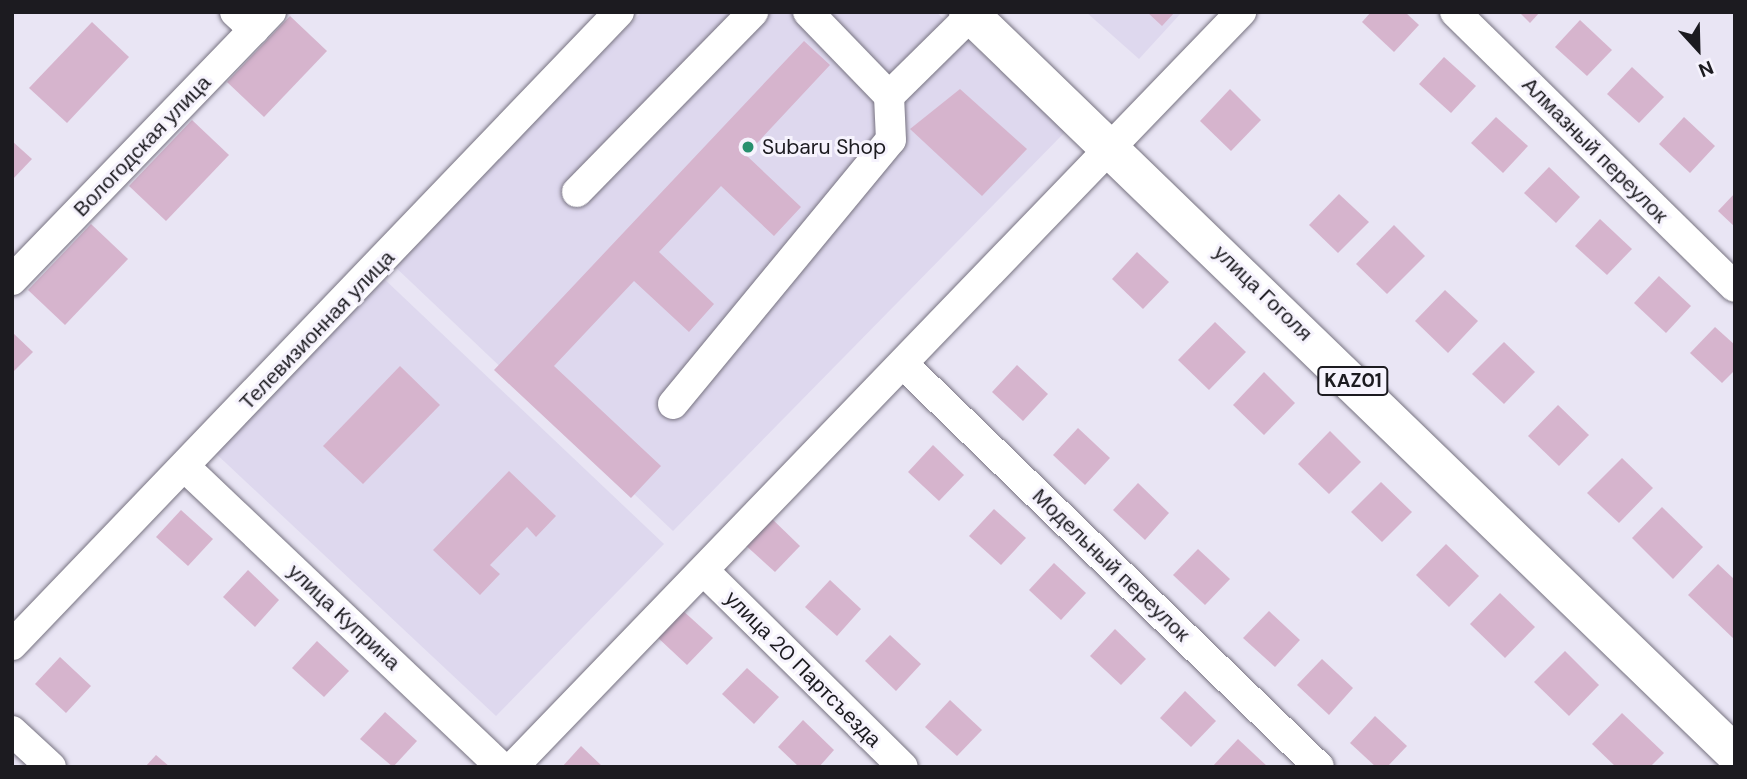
<!DOCTYPE html>
<meta charset="utf-8">
<style>
body{margin:0}
#map{position:relative;width:1747px;height:779px;overflow:hidden;background:#e9e5f4;font-family:"DM Sans",sans-serif}
div>[style]{position:absolute}
[style*='--x']{left:calc(var(--x)*1px);top:calc(var(--y)*1px);width:calc(var(--w)*1px);rotate:calc(var(--a)*1deg)}
.built>*{inset:0;background:#ded8ee}
.building>*{inset:0;background:#d6b4cd}
.roads{filter:drop-shadow(0 0 2px #777381) drop-shadow(0 0 2px #777381)}
.minor>*{height:30px;margin:-15px;padding:0 15px;transform-origin:15px;border-radius:15px;background:#fff}
.highway>*{height:38px;margin:-19px;padding:0 19px;transform-origin:19px;border-radius:19px;background:#fff}
.dots>*{width:19px;height:19px;translate:-50% -50%;box-sizing:border-box;border:4px solid #f6f3fd;border-radius:50%}
span{translate:-50% -50%;white-space:nowrap;text-align:center;line-height:1.15;-webkit-text-stroke:6px #f6f3fd;paint-order:stroke}
.shield-label span{padding:2px 5px;background:#f6f3fd;border:2px solid;border-radius:5px;-webkit-text-stroke-width:0}
.shield-label{font-size:19px;color:#1c1b20;font-weight:700}
.street-label{font-size:21px;color:#1c1b20}
.poi-label{font-size:21px;color:#1c1b20}
.left{translate:0 -50%;text-align:left}
.frame{position:absolute;inset:0;border:14px solid #1c1b20;pointer-events:none}
.north{position:absolute;left:1663px;top:14px;width:70px;height:70px;-webkit-text-stroke:5px #f6f3fd;paint-order:stroke;rotate:158deg;font-size:19px;font-weight:700;line-height:28px;text-align:center;color:#1c1b20}
.north::after{content:'';display:block;margin:auto;width:24px;height:32px;background:#1c1b20;clip-path:polygon(50% 0,100% 100%,50% 72%,0 100%)}
</style>
<div id="map">
<div class="built">
<div style="clip-path:polygon(642px 12px,936px 12px,1067px 130px,673px 531px,391px 263px)"></div>
<div style="clip-path:polygon(1086px 12px,1182px 12px,1139px 59px)"></div>
<div style="clip-path:polygon(380px 275px,664px 544px,496px 716px,211px 449px)"></div>
</div>
<div class="building">
<div style="clip-path:polygon(1147px 12px,1175px 12px,1162px 26px)"></div>
<div style="clip-path:polygon(1371px 12px,1405px 12px,1419px 25px,1394px 52px,1362px 22px)"></div>
<div style="clip-path:polygon(1519px 12px,1540px 12px,1530px 23px)"></div>
<div style="clip-path:polygon(290px 16px,327px 51px,264px 117px,227px 82px)"></div>
<div style="clip-path:polygon(1580px 20px,1612px 50px,1587px 76px,1555px 47px)"></div>
<div style="clip-path:polygon(92px 22px,129px 57px,67px 123px,29px 88px)"></div>
<div style="clip-path:polygon(804px 41px,830px 65px,746px 155px,801px 207px,774px 236px,721px 186px,659px 252px,714px 304px,689px 332px,634px 281px,554px 366px,661px 466px,631px 498px,494px 370px)"></div>
<div style="clip-path:polygon(1444px 57px,1476px 86px,1451px 113px,1419px 84px)"></div>
<div style="clip-path:polygon(1632px 67px,1664px 97px,1639px 123px,1607px 94px)"></div>
<div style="clip-path:polygon(960px 89px,1027px 149px,982px 196px,910px 129px)"></div>
<div style="clip-path:polygon(1230px 89px,1261px 120px,1231px 151px,1200px 121px)"></div>
<div style="clip-path:polygon(1496px 117px,1528px 146px,1503px 173px,1471px 143px)"></div>
<div style="clip-path:polygon(1684px 117px,1715px 146px,1690px 173px,1659px 144px)"></div>
<div style="clip-path:polygon(192px 120px,229px 155px,166px 221px,129px 186px)"></div>
<div style="clip-path:polygon(12px 141px,32px 159px,12px 180px)"></div>
<div style="clip-path:polygon(1549px 167px,1580px 197px,1556px 223px,1524px 193px)"></div>
<div style="clip-path:polygon(1735px 193px,1735px 227px,1718px 211px)"></div>
<div style="clip-path:polygon(1339px 194px,1369px 222px,1338px 253px,1309px 225px)"></div>
<div style="clip-path:polygon(1600px 219px,1632px 249px,1607px 275px,1575px 246px)"></div>
<div style="clip-path:polygon(91px 224px,128px 259px,65px 325px,28px 290px)"></div>
<div style="clip-path:polygon(1394px 225px,1425px 256px,1387px 294px,1356px 264px)"></div>
<div style="clip-path:polygon(1137px 252px,1169px 282px,1143px 309px,1112px 279px)"></div>
<div style="clip-path:polygon(1659px 276px,1691px 306px,1666px 333px,1634px 303px)"></div>
<div style="clip-path:polygon(1445px 290px,1478px 321px,1448px 353px,1415px 321px)"></div>
<div style="clip-path:polygon(1215px 322px,1246px 352px,1209px 390px,1178px 360px)"></div>
<div style="clip-path:polygon(1715px 327px,1735px 345px,1735px 370px,1722px 383px,1690px 353px)"></div>
<div style="clip-path:polygon(12px 332px,33px 352px,12px 373px)"></div>
<div style="clip-path:polygon(1504px 342px,1535px 372px,1504px 404px,1472px 374px)"></div>
<div style="clip-path:polygon(1017px 365px,1048px 394px,1023px 421px,992px 392px)"></div>
<div style="clip-path:polygon(400px 366px,440px 405px,363px 484px,323px 446px)"></div>
<div style="clip-path:polygon(1264px 372px,1295px 403px,1264px 435px,1233px 405px)"></div>
<div style="clip-path:polygon(1558px 405px,1589px 435px,1559px 466px,1528px 436px)"></div>
<div style="clip-path:polygon(1078px 428px,1110px 458px,1085px 485px,1053px 455px)"></div>
<div style="clip-path:polygon(1330px 431px,1361px 462px,1329px 494px,1298px 464px)"></div>
<div style="clip-path:polygon(933px 445px,964px 475px,939px 501px,908px 472px)"></div>
<div style="clip-path:polygon(1622px 458px,1653px 488px,1619px 523px,1587px 493px)"></div>
<div style="clip-path:polygon(509px 471px,556px 516px,536px 537px,527px 527px,490px 565px,500px 574px,480px 595px,433px 550px)"></div>
<div style="clip-path:polygon(1381px 482px,1412px 512px,1382px 542px,1351px 512px)"></div>
<div style="clip-path:polygon(1138px 483px,1169px 513px,1145px 540px,1113px 510px)"></div>
<div style="clip-path:polygon(1662px 507px,1703px 547px,1673px 579px,1632px 538px)"></div>
<div style="clip-path:polygon(994px 509px,1026px 538px,1001px 565px,969px 536px)"></div>
<div style="clip-path:polygon(181px 510px,213px 539px,188px 566px,156px 537px)"></div>
<div style="clip-path:polygon(769px 516px,800px 546px,775px 572px,743px 543px)"></div>
<div style="clip-path:polygon(1446px 544px,1479px 576px,1449px 607px,1416px 575px)"></div>
<div style="clip-path:polygon(1198px 549px,1230px 579px,1205px 605px,1173px 575px)"></div>
<div style="clip-path:polygon(1054px 563px,1086px 593px,1061px 620px,1029px 590px)"></div>
<div style="clip-path:polygon(1718px 564px,1735px 580px,1735px 640px,1688px 595px)"></div>
<div style="clip-path:polygon(248px 570px,279px 600px,255px 627px,223px 597px)"></div>
<div style="clip-path:polygon(830px 580px,861px 609px,837px 636px,805px 607px)"></div>
<div style="clip-path:polygon(1500px 593px,1535px 627px,1505px 658px,1470px 624px)"></div>
<div style="clip-path:polygon(681px 609px,713px 638px,687px 665px,656px 636px)"></div>
<div style="clip-path:polygon(1269px 611px,1300px 640px,1275px 667px,1243px 638px)"></div>
<div style="clip-path:polygon(1115px 629px,1146px 659px,1121px 685px,1090px 656px)"></div>
<div style="clip-path:polygon(890px 635px,921px 664px,896px 691px,865px 661px)"></div>
<div style="clip-path:polygon(317px 641px,349px 671px,324px 697px,292px 668px)"></div>
<div style="clip-path:polygon(1565px 651px,1599px 685px,1569px 716px,1534px 682px)"></div>
<div style="clip-path:polygon(60px 657px,91px 686px,66px 713px,35px 684px)"></div>
<div style="clip-path:polygon(1322px 659px,1353px 688px,1329px 715px,1297px 685px)"></div>
<div style="clip-path:polygon(747px 668px,779px 697px,754px 724px,722px 694px)"></div>
<div style="clip-path:polygon(1185px 691px,1216px 721px,1191px 747px,1160px 718px)"></div>
<div style="clip-path:polygon(950px 700px,982px 730px,957px 756px,925px 727px)"></div>
<div style="clip-path:polygon(385px 712px,417px 741px,393px 767px,360px 739px)"></div>
<div style="clip-path:polygon(1622px 713px,1664px 753px,1650px 767px,1616px 767px,1592px 744px)"></div>
<div style="clip-path:polygon(1375px 716px,1407px 746px,1387px 767px,1376px 767px,1350px 743px)"></div>
<div style="clip-path:polygon(803px 720px,834px 750px,819px 767px,799px 767px,778px 747px)"></div>
<div style="clip-path:polygon(1238px 739px,1268px 767px,1212px 767px)"></div>
<div style="clip-path:polygon(581px 746px,603px 767px,562px 767px)"></div>
<div style="clip-path:polygon(156px 755px,170px 767px,145px 767px)"></div>
</div>
<div class="roads">
<div class="minor">
<div style="--x:235;--y:12;--w:26;--a:43"></div>
<div style="--x:808;--y:12;--w:117;--a:46"></div>
<div style="--x:1455;--y:12;--w:392;--a:44.5"></div>
<div style="--x:577;--y:192;--w:252;--a:-45.6"></div>
<div style="--x:12;--y:280;--w:373;--a:-46"></div>
<div style="--x:903;--y:364;--w:579;--a:44.09"></div>
<div style="--x:673;--y:404;--w:342;--a:-50.5"></div>
<div style="--x:891;--y:140;--w:44;--a:-92.6"></div>
<div style="--x:889;--y:96;--w:115;--a:-44.6"></div>
<div style="--x:186;--y:468;--w:434;--a:43.5"></div>
<div style="--x:704;--y:571;--w:279;--a:44.6"></div>
<div style="--x:12;--y:645;--w:877;--a:-46.2"></div>
<div style="--x:12;--y:731;--w:53;--a:42.7"></div>
<div style="--x:513;--y:767;--w:1049;--a:-46.04"></div>
</div>
<div class="highway">
<div style="--x:968;--y:12;--w:1067;--a:44.05"></div>
</div>
</div>
<div class="dots">
<div style="left:748px;top:147px;background:#28906e"></div>
</div>
<div class="shield-label">
<span style="left:1353px;top:381px">KАZ01</span>
</div>
<div class="street-label">
<span style="left:142px;top:146px;rotate:-46deg">Вологодская улица</span>
<span style="left:1595px;top:150px;rotate:45deg">Алмазный переулок</span>
<span style="left:1263px;top:293px;rotate:44deg">улица Гоголя</span>
<span style="left:317px;top:330px;rotate:-46deg">Телевизионная улица</span>
<span style="left:1111px;top:565px;rotate:44deg">Модельный переулок</span>
<span style="left:344px;top:617px;rotate:43deg">улица Куприна</span>
<span style="left:803px;top:669px;rotate:45deg">улица 20 Партсъезда</span>
</div>
<div class="poi-label">
<span class="left" style="left:762px;top:147px">Subaru Shop</span>
</div>
<div class="frame"></div>
<div class="north">N</div>
</div>
